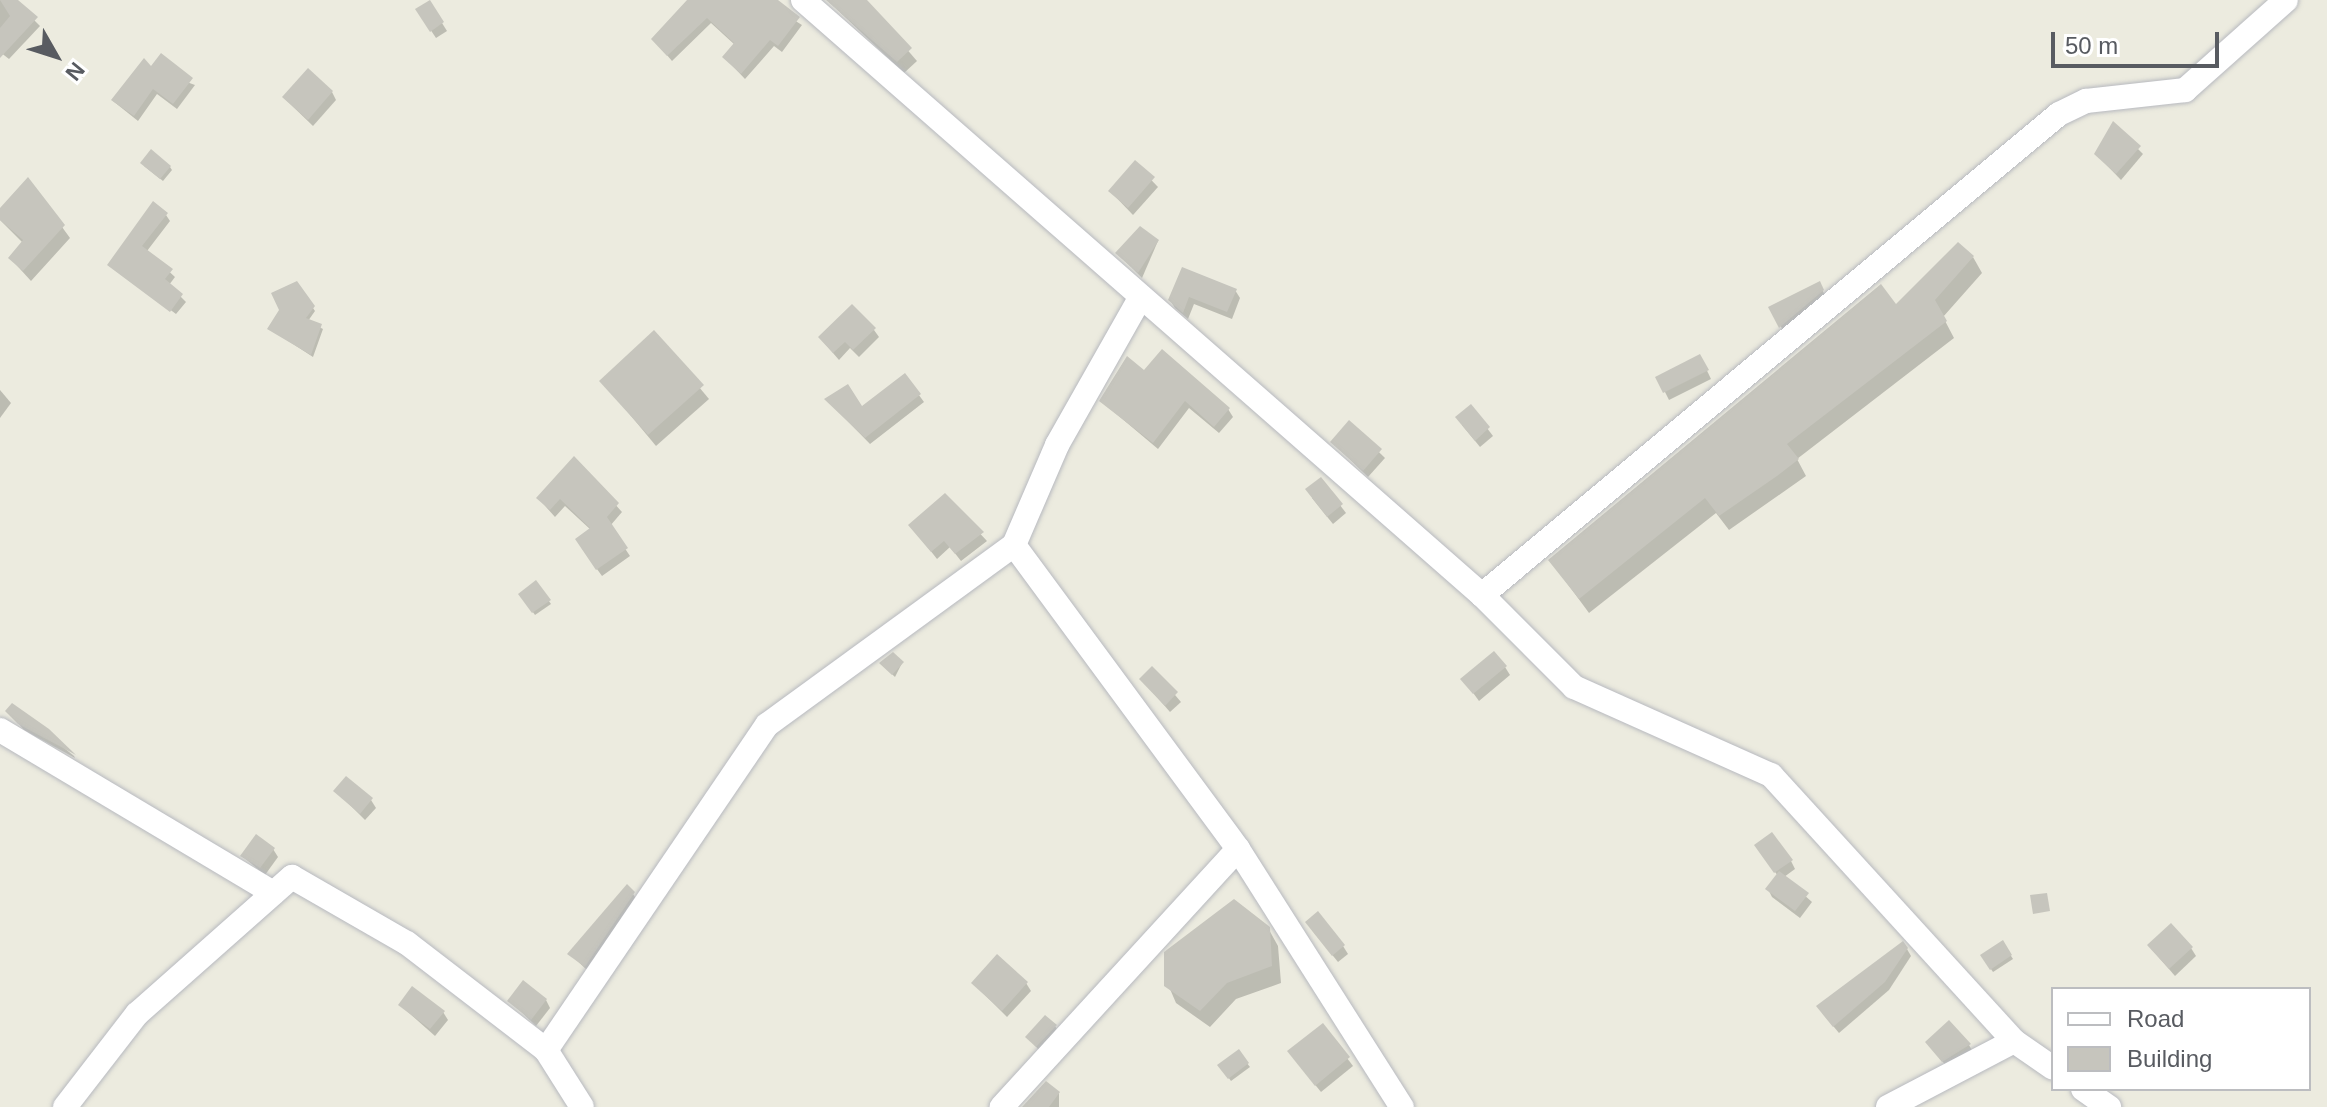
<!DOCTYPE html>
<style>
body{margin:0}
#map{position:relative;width:2327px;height:1107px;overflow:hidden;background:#ecebdf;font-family:Arial,sans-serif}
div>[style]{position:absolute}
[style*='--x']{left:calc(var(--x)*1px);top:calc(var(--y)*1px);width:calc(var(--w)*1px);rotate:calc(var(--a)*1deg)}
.shadow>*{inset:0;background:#0003}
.building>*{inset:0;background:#c6c5bd}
.roads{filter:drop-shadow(0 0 2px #b7b9bf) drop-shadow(0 0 2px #b7b9bf)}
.minor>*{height:24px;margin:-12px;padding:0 12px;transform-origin:12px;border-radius:12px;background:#fff}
span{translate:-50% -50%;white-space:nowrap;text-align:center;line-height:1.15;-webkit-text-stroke:8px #fff;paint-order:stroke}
.legend{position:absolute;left:2051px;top:987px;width:260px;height:104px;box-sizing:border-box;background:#fff;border:2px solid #bcbdc0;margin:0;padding:10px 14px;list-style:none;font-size:24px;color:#585b61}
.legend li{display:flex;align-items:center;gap:16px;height:40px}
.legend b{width:40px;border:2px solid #bcbdc0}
.north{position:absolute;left:16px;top:16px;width:80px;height:80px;-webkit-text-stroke:6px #fff;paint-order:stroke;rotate:129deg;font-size:22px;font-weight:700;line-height:32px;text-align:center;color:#585b61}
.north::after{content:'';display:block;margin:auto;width:28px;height:36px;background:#585b61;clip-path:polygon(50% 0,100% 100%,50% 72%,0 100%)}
.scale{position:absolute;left:2051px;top:32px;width:168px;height:36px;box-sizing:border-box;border:4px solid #585b61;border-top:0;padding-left:10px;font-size:24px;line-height:28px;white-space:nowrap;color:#585b61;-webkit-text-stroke:6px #fff;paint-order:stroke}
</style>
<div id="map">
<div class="shadow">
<div style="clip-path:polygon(0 0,14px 0,40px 26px,9px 59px,0 52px)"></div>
<div style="clip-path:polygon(694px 0,762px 0,802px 25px,782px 52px,774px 46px,745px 79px,724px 57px,735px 45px,711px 23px,672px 61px,654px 40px)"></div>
<div style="clip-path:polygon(827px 0,864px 0,917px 61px,904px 73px)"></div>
<div style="clip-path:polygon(429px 2px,447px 31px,436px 38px,422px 17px)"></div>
<div style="clip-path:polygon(151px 69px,195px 85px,177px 109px,157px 94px,138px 121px,113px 101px)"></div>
<div style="clip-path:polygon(332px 92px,336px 100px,313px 126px,284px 98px)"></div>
<div style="clip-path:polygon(2113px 124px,2143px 154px,2121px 180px,2096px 154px)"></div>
<div style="clip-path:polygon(1135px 163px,1158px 187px,1133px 215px,1110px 191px)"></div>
<div style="clip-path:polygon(144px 166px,170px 167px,172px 170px,163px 181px)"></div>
<div style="clip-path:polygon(28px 180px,70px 238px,31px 281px,10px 258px,23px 243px,0 220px)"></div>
<div style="clip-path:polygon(166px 215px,170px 221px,147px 251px,175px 277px,169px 285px,186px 302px,176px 314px,110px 265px)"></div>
<div style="clip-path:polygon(1158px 241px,1142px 278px,1117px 253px)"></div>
<div style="clip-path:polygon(1973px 257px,1982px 273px,1943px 317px,1954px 338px,1797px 459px,1806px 476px,1729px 530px,1716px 513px,1589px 613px,1550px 560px)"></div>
<div style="clip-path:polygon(1183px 269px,1235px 290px,1240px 298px,1232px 319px,1194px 304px,1188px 319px,1175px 308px,1170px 300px)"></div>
<div style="clip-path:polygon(296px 283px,315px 311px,308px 321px,323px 329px,313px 357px,270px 329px)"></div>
<div style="clip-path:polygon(1819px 284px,1827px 299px,1785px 334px,1771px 308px)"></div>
<div style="clip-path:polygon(874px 330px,879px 337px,859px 357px,850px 348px,839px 360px,820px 338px)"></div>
<div style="clip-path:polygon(654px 333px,709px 399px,656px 446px,602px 381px)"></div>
<div style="clip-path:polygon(1700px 356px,1711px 379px,1669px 400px,1658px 378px)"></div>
<div style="clip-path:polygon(1145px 373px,1228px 409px,1233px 417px,1219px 433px,1189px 408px,1158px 449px,1101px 401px)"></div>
<div style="clip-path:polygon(905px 376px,924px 402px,870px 444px,827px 400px,862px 409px)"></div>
<div style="clip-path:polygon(0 390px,11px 403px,0 418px)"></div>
<div style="clip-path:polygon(1471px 407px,1493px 436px,1480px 447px,1462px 425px)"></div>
<div style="clip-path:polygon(1349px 423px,1385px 458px,1368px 477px,1332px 442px)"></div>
<div style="clip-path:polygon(574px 459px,622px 512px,610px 526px,630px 556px,602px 576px,581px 547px,591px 530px,565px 506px,555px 517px,538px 498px)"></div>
<div style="clip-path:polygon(1321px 480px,1346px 513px,1333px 524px,1312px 498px)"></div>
<div style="clip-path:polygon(945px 496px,987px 541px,961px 561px,950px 547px,937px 559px,911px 526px)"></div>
<div style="clip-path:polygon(536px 583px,551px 604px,535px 615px,520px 594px)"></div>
<div style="clip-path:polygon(902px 663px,895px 677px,881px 664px)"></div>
<div style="clip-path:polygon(1505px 667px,1510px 675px,1479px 701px,1463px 679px)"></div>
<div style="clip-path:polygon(1152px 668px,1181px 702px,1170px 712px,1141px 679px)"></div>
<div style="clip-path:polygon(12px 706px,74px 756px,75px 758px,24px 730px,8px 711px)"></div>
<div style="clip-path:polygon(336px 791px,371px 800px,376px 808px,365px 820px)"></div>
<div style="clip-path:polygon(273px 849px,278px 857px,265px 875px,242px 856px)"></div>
<div style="clip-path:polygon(1761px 853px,1791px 861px,1795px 869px,1784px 877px,1812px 902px,1800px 918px,1772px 897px,1768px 889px,1778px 876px)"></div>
<div style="clip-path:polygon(633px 894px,637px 900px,588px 971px,570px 954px)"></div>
<div style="clip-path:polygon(1268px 928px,1278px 946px,1281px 983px,1236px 999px,1210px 1027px,1176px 1003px,1164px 975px,1170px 949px)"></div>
<div style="clip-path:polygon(1312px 930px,1343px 946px,1348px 954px,1338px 962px)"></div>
<div style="clip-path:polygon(2002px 942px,2013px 959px,1993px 972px,1982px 956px)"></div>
<div style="clip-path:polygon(2149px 946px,2191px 948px,2196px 956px,2175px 976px)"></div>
<div style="clip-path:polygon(1907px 949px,1911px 956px,1889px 990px,1839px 1033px,1823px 1014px)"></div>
<div style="clip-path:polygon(973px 983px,1026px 983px,1031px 991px,1007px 1017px)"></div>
<div style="clip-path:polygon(546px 1000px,550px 1008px,536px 1026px,510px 1001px)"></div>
<div style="clip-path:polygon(400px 1005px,443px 1012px,448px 1020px,435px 1036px)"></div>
<div style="clip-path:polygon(1322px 1025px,1353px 1066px,1321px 1092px,1295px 1060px)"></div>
<div style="clip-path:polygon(1055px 1026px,1060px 1034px,1042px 1054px,1028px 1037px)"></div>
<div style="clip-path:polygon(1927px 1043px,1969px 1045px,1973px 1052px,1948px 1068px)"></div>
<div style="clip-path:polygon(1238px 1052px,1250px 1067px,1231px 1081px,1220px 1066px)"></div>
<div style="clip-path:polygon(1059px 1093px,1059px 1107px,1024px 1107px)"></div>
</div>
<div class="building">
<div style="clip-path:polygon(0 0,18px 0,38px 17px,0 58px,0 28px,10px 16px)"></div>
<div style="clip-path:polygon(430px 0,444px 22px,430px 32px,415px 9px)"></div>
<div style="clip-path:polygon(687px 0,778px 0,800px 17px,778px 46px,770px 40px,741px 74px,722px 57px,734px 43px,707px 18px,667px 56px,651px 39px)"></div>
<div style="clip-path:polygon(826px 0,867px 0,912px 48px,897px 62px)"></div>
<div style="clip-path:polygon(161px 53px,193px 78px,173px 104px,153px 89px,134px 116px,111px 100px,144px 58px,151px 66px)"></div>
<div style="clip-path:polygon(308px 68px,333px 91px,308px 120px,282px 97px)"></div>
<div style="clip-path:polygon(2113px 121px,2141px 146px,2116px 174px,2094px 154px)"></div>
<div style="clip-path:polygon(151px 149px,171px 166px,160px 179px,140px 163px)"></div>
<div style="clip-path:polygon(1135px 160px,1155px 177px,1128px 208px,1108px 191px)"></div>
<div style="clip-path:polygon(28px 177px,65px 225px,23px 271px,8px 258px,23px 240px,0 220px,0 208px)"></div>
<div style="clip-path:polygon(153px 201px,168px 213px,142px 246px,173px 269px,165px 279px,183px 294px,170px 312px,107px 265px)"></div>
<div style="clip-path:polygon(1140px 226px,1159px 240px,1138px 273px,1115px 253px)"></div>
<div style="clip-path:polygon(1958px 242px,1974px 256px,1935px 300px,1947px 321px,1787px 444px,1799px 459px,1777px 476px,1719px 516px,1705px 498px,1579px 599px,1548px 560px,1881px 284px,1896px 304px)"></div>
<div style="clip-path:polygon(1182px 267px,1237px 289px,1227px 312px,1189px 297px,1183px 313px,1168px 300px)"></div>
<div style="clip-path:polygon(297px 281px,315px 306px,306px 318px,322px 324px,311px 355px,267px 329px,279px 310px,271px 293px)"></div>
<div style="clip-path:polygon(1820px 281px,1824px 290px,1779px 328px,1768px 307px)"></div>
<div style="clip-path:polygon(852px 304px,876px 328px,853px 350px,845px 342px,833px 353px,818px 337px)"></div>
<div style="clip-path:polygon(654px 330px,704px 385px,648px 435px,599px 381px)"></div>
<div style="clip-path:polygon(1162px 349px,1230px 408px,1214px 427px,1185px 401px,1153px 443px,1099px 401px,1127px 356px,1144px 370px)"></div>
<div style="clip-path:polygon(1700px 354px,1709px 370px,1663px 393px,1655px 377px)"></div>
<div style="clip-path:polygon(905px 373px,921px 394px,865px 438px,824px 399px,848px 384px,862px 406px)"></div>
<div style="clip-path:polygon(1471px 404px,1490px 427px,1475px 441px,1455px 417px)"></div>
<div style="clip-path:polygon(1349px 420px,1382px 449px,1363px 471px,1330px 442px)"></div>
<div style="clip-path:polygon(574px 456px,619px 503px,607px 517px,628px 548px,596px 570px,575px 539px,590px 528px,560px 499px,550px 510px,536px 498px)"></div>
<div style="clip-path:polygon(1321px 477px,1343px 504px,1327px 517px,1305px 489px)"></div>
<div style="clip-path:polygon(945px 493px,984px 532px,955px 554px,944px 541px,931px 552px,908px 525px)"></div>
<div style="clip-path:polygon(536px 580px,551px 600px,532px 613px,518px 594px)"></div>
<div style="clip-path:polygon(1494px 651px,1507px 666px,1473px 694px,1460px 679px)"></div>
<div style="clip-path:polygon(893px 652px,904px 662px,892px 675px,879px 663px)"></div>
<div style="clip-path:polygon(1152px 666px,1178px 692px,1165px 706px,1139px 679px)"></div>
<div style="clip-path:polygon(12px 703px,49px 729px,76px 755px,18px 724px,5px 711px)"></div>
<div style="clip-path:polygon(346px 776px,373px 798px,360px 814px,333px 791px)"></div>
<div style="clip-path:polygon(1772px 832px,1793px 860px,1774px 873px,1754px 845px)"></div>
<div style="clip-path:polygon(256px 834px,275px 848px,260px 868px,240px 856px)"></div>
<div style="clip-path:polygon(1779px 871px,1809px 893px,1795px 911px,1765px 889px)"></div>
<div style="clip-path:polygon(627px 884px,635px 892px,585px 967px,567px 954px)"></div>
<div style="clip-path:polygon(2047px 893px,2050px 911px,2033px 914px,2030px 895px)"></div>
<div style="clip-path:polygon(1234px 899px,1270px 927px,1272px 966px,1227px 983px,1200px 1011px,1164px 986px,1164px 952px)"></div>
<div style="clip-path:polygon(1318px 911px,1345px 945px,1332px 956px,1305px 922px)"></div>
<div style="clip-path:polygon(2171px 923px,2193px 947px,2169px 969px,2147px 945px)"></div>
<div style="clip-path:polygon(2003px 940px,2012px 955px,1990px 970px,1980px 955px)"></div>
<div style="clip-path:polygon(1903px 941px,1908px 948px,1885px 982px,1833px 1027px,1816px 1006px)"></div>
<div style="clip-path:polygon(997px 954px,1028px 982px,1002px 1011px,971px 983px)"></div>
<div style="clip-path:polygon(523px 980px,547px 999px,531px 1020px,507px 1001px)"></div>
<div style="clip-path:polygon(412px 986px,445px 1011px,430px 1029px,398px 1005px)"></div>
<div style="clip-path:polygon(1045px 1015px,1057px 1025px,1036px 1047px,1025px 1037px)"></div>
<div style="clip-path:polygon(1949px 1020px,1971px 1044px,1942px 1062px,1925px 1042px)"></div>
<div style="clip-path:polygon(1323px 1023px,1350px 1057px,1315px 1086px,1287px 1051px)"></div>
<div style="clip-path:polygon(1239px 1049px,1249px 1063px,1228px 1079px,1217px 1065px)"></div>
<div style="clip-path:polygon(1046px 1081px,1060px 1092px,1049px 1107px,1022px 1107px)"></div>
</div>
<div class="roads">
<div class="minor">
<div style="--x:803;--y:0;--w:903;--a:41.23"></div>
<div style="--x:1482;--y:595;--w:130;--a:45"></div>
<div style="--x:1574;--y:687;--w:216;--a:24.1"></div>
<div style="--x:1771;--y:775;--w:360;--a:47.6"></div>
<div style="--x:2014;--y:1041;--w:47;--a:34.7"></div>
<div style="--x:1014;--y:545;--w:109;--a:-66.7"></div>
<div style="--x:1057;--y:445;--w:167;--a:-60.5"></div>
<div style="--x:1482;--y:595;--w:751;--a:-39.82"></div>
<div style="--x:2059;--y:114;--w:30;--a:-26"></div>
<div style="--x:2086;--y:101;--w:100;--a:-6.3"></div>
<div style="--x:2185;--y:90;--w:135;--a:-41.7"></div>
<div style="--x:0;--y:730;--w:318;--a:30.8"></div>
<div style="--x:1238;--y:849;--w:306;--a:57.6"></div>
<div style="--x:546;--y:1050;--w:67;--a:57.7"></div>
<div style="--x:2083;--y:1089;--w:32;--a:35"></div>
<div style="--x:65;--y:1107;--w:118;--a:-52.3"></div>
<div style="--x:137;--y:1014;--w:207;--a:-41.5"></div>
<div style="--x:292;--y:877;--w:133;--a:29.9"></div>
<div style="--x:407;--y:943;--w:175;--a:37.6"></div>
<div style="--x:546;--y:1050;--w:393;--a:-55.8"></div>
<div style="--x:767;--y:725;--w:306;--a:-36.1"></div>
<div style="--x:1014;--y:545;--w:378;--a:53.6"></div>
<div style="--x:1238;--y:849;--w:350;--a:132.5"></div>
<div style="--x:1888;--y:1107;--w:142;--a:-27.6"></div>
</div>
</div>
<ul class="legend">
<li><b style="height:10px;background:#fff"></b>Road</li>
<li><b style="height:22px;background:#c6c5bd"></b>Building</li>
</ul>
<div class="north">N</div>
<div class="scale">50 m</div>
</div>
